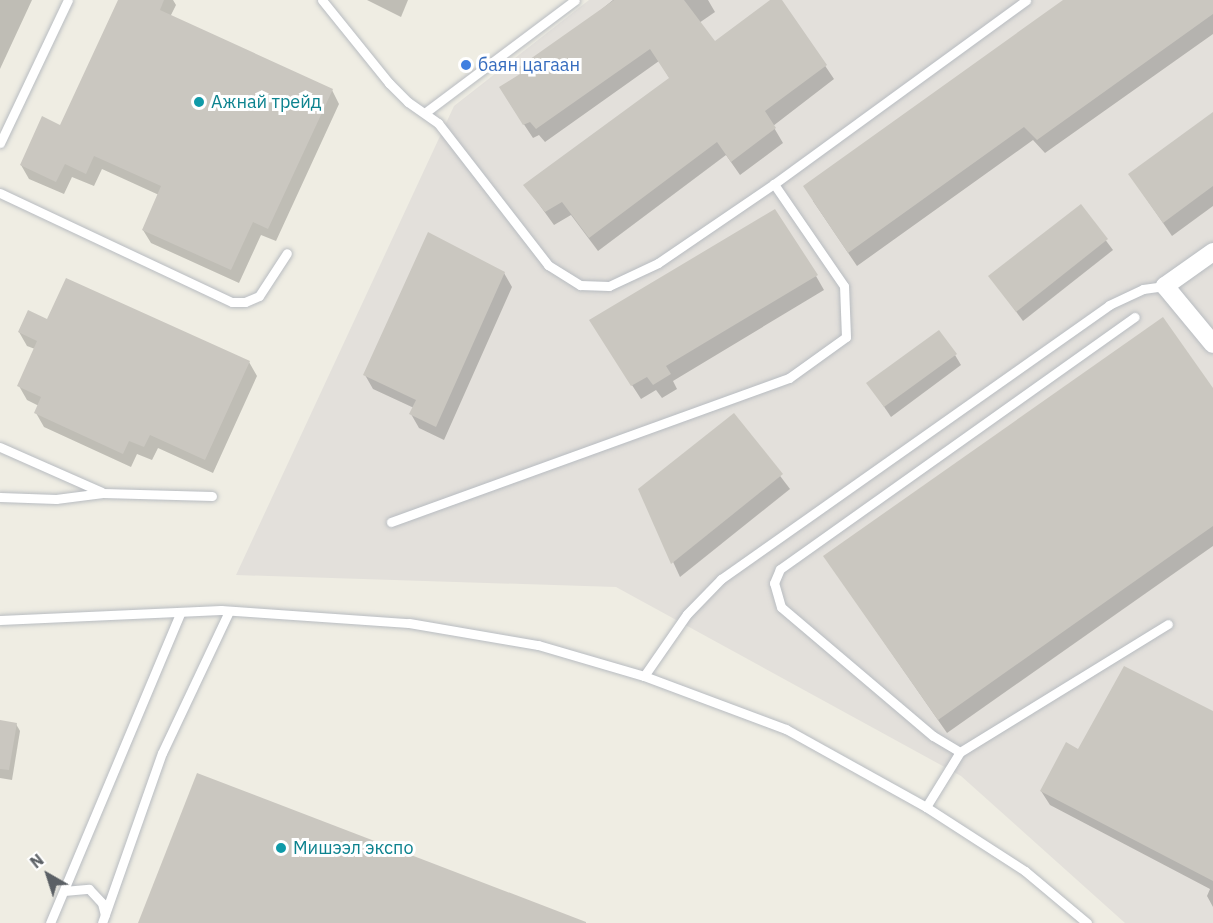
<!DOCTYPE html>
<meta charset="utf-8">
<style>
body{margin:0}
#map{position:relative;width:1213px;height:923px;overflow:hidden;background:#efede3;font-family:"IBM Plex Sans",sans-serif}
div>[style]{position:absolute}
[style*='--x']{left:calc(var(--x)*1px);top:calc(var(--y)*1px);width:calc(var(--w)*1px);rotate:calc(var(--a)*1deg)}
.industrial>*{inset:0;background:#e3e0db}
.shadow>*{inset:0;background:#0003}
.building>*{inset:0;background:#cac7c0}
.roads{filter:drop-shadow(0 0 2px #b8bcc1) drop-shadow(0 0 2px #b8bcc1)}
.lane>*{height:9px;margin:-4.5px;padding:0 4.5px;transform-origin:4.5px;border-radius:4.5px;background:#fff}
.street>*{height:18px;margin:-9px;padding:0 9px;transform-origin:9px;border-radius:9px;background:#fff}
.dots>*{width:16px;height:16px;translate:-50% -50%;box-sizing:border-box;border:3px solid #fff;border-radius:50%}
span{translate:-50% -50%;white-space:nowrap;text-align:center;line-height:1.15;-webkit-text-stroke:6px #fff;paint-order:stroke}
.shop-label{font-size:18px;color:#366cbe}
.left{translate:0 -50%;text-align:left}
.culture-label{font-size:18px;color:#0d838f}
.north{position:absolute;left:18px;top:845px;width:60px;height:60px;-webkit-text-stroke:4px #fff;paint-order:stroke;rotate:321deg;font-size:16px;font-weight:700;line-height:24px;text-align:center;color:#5b6065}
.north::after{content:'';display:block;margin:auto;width:21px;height:27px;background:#5b6065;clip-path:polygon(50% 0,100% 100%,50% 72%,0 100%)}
</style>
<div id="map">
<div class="industrial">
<div style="clip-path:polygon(589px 0,1213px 0,1213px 923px,1125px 923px,961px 776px,616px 587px,236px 575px,454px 106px)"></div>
</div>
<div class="shadow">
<div style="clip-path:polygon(0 0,35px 0,32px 0,0 69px)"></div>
<div style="clip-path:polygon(119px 0,173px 0,176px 5px,170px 17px,332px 90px,339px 104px,276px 241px,261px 235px,239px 283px,151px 243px,143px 230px,159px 195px,102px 169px,94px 186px,72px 177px,64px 194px,29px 179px,21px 165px,61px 127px)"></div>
<div style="clip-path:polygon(367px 0,408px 0,401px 17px)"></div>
<div style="clip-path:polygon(613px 0,708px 0,715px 12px,699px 23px,714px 43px,773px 0,781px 0,834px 79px,773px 126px,783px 143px,740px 175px,726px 155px,598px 251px,571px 215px,554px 225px,525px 185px,670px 79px,659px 61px,545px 142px,539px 135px,533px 138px,509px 102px,521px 75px)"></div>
<div style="clip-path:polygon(1066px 0,1213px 0,1213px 34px,1045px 153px,1033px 140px,857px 266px,813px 201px)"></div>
<div style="clip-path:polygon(1213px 114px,1213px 206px,1172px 236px,1130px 175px)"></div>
<div style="clip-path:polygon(1080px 206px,1113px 250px,1023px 321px,990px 276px)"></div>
<div style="clip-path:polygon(504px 273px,512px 287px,444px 440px,419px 428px,411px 414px,414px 408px,373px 389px,365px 375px)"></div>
<div style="clip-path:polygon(816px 276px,824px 290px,673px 381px,677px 389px,662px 398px,656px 390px,641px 399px,599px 334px)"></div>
<div style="clip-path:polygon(48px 321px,249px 362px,257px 376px,213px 473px,158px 448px,152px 460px,137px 454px,131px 467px,44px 427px,36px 413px,39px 406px,27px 400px,19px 386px,35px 349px,27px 346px,19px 332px)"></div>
<div style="clip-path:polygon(955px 355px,961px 365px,891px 417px,868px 383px)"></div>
<div style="clip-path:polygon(1213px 391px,1213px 546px,947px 733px,825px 557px)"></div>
<div style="clip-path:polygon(734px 415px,790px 489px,680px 577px,640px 490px)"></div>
<div style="clip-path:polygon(1213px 713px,1213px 907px,1207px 896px,1210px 889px,1050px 805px,1041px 791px,1079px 751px)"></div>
<div style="clip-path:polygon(0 721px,16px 724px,20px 731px,12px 780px,0 778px)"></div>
</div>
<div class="building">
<div style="clip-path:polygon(118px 0,164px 0,160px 10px,333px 89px,268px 229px,253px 222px,231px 270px,142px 230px,161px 186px,94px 156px,86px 174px,65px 164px,56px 182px,20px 165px,42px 116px,60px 125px)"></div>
<div style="clip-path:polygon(614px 0,684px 0,715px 41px,770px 0,782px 0,827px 65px,765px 111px,776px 128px,731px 162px,717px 142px,589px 238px,562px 202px,545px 212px,523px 185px,669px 78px,650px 49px,536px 129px,530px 122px,523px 125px,499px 87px,520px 74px,516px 69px)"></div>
<div style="clip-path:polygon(1063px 0,1213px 0,1213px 14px,1037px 140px,1024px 127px,848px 253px,803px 186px)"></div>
<div style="clip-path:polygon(1213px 112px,1213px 186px,1163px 223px,1128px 174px)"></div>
<div style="clip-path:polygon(1081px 204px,1108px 239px,1016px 312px,988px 276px)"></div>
<div style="clip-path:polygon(775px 209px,818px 275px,666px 366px,671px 374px,653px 385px,647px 377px,631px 386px,589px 320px)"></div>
<div style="clip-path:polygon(428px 232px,505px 272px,436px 427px,409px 414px,416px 400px,363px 375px)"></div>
<div style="clip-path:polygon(66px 278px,250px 361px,205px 460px,150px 435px,144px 447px,129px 441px,123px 454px,34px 413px,41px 397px,17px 386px,37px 341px,18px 332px,28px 310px,47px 319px)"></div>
<div style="clip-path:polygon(1163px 317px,1213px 388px,1213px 526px,938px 720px,823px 556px)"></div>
<div style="clip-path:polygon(939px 330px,957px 354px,884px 407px,866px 383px)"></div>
<div style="clip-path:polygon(734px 413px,783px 474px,671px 564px,638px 489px)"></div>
<div style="clip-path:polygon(1124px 666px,1213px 711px,1213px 881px,1040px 791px,1066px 742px,1078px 749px)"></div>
<div style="clip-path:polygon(0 720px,17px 723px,9px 770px,0 769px)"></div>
<div style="clip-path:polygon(197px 773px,586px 922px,586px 923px,138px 923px)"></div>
</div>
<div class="roads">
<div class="lane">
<div style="--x:322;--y:0;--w:107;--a:51.1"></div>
<div style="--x:389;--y:83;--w:27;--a:45"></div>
<div style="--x:408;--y:102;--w:37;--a:35"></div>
<div style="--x:438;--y:123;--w:180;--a:52.2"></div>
<div style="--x:548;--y:265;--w:38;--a:32"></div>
<div style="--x:580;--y:285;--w:29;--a:2"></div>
<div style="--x:609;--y:286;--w:54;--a:-25.1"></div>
<div style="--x:658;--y:263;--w:140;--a:-34.3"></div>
<div style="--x:774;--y:184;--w:312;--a:-36.1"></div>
<div style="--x:426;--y:112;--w:186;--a:-36.9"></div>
<div style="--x:0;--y:143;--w:158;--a:-64.6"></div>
<div style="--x:0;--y:193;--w:256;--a:25.2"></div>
<div style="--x:232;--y:302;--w:13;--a:0"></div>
<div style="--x:245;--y:302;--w:15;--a:-23"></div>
<div style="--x:259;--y:296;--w:51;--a:-56.9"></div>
<div style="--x:0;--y:447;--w:111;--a:23.8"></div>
<div style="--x:0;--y:497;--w:56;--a:2"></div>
<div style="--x:56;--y:499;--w:47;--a:-7.3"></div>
<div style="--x:103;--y:493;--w:109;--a:1.6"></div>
<div style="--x:391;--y:522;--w:423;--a:-19.9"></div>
<div style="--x:789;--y:378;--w:70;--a:-35.7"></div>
<div style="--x:846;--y:337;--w:51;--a:-92.2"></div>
<div style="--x:844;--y:286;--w:124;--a:-124.5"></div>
<div style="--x:0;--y:620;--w:221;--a:-2.6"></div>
<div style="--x:221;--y:610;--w:188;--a:4"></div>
<div style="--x:409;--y:623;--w:131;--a:9.7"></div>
<div style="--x:538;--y:645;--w:110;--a:16.3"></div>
<div style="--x:644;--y:676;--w:152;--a:20.5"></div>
<div style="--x:786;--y:729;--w:160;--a:29.1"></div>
<div style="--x:926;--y:807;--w:118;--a:32.9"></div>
<div style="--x:1025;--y:871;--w:81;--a:40"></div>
<div style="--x:644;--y:676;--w:75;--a:-55.3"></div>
<div style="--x:687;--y:614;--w:49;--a:-45.8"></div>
<div style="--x:721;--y:579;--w:475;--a:-35.2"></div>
<div style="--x:1109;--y:305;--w:38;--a:-25"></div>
<div style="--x:1143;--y:289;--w:22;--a:-8"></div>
<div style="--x:960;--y:752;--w:244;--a:-31.6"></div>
<div style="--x:926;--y:807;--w:65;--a:-58.3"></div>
<div style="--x:960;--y:752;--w:31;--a:-149"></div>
<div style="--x:933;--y:736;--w:199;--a:-139.7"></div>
<div style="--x:781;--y:607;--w:25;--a:-106"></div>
<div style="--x:774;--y:583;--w:15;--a:-67"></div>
<div style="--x:780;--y:569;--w:435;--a:-35.4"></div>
<div style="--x:64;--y:891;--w:25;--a:-5"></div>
<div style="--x:89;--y:889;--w:19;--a:47"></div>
<div style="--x:102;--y:903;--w:12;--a:76"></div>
<div style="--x:50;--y:923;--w:337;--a:-67.2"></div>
<div style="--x:102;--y:923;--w:180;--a:-70.6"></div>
<div style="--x:162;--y:753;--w:157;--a:-64.7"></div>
</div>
<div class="street">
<div style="--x:1213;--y:252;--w:59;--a:144.7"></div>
<div style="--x:1165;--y:286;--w:75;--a:50.4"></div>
</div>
</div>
<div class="dots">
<div style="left:466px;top:65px;background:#3f7fe0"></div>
<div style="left:199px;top:102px;background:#0f9aa8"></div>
<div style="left:281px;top:848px;background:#0f9aa8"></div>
</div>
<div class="shop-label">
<span class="left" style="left:478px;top:65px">баян цагаан</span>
</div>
<div class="culture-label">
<span class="left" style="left:211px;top:102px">Ажнай трейд</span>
<span class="left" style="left:293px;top:848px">Мишээл экспо</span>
</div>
<div class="north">N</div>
</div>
